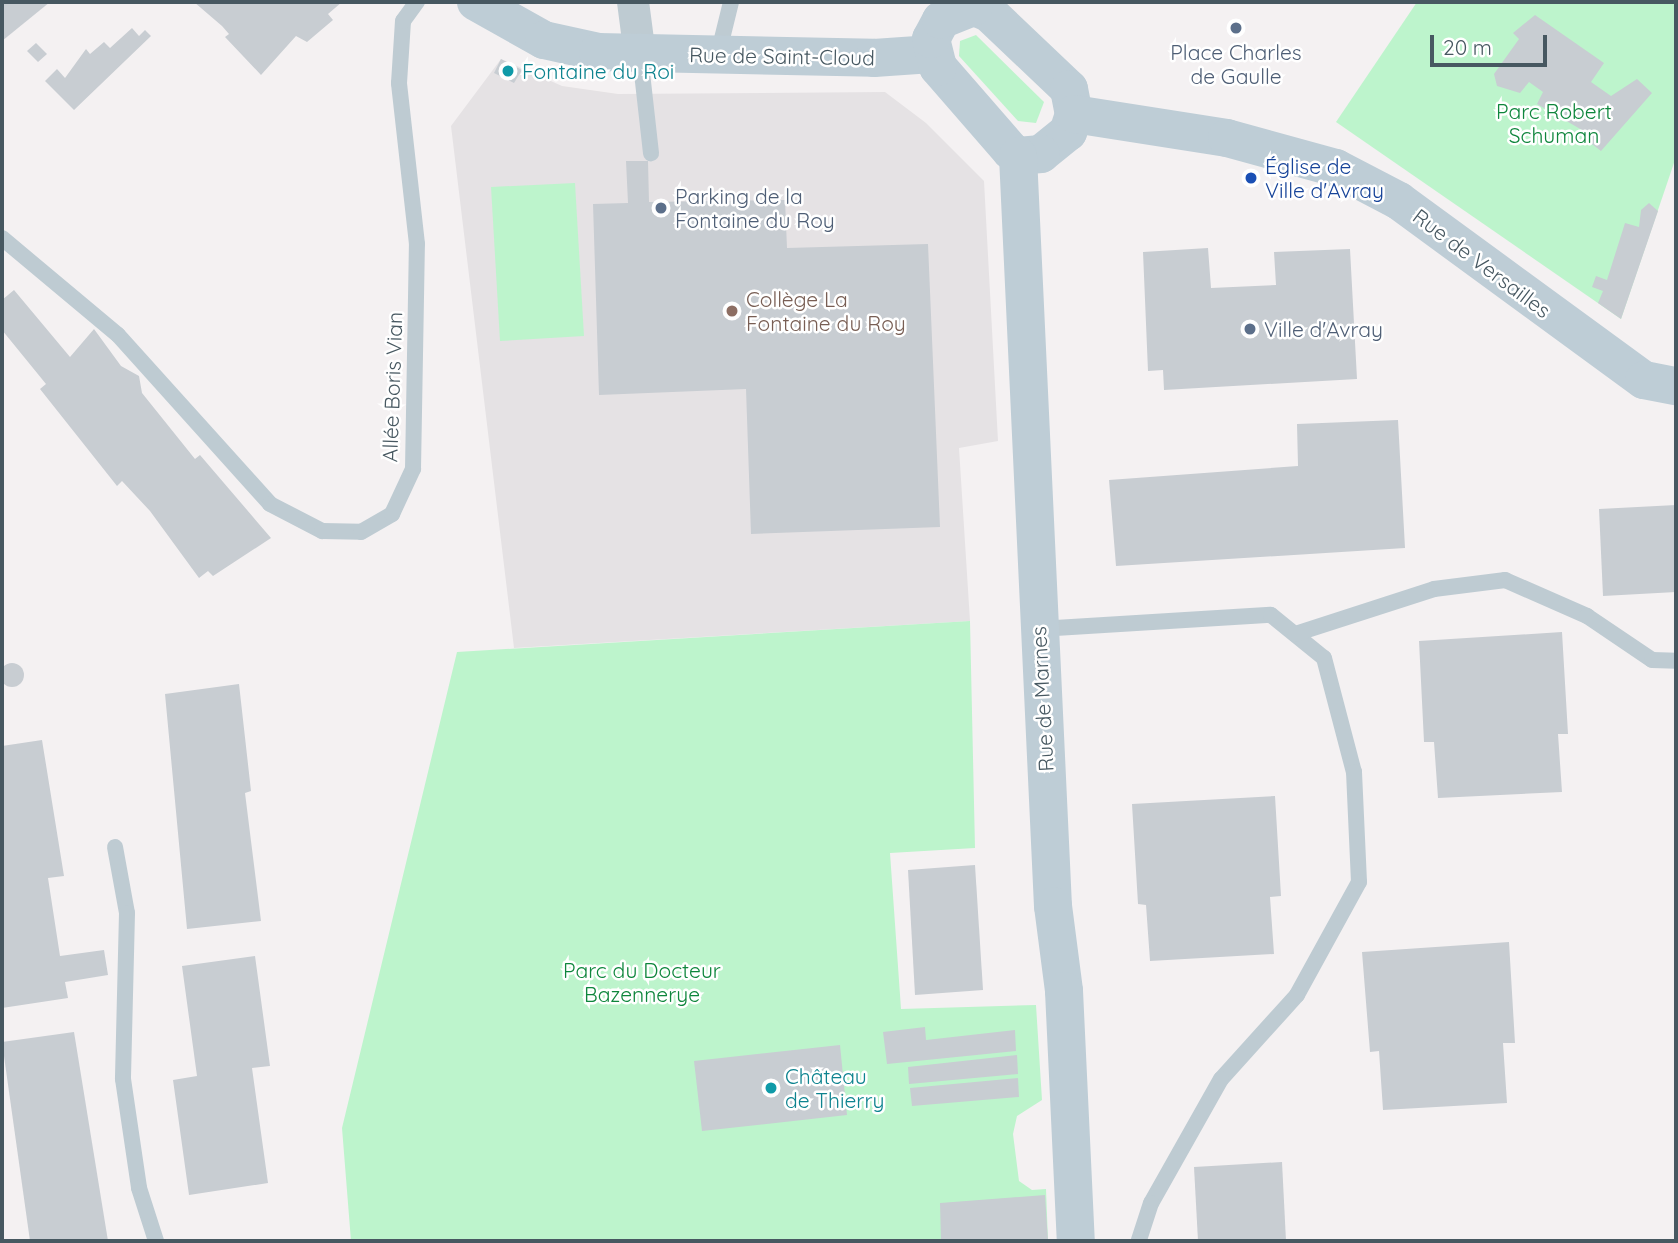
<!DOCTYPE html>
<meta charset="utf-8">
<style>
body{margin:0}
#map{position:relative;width:1678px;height:1243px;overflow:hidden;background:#f4f1f2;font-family:Quicksand,sans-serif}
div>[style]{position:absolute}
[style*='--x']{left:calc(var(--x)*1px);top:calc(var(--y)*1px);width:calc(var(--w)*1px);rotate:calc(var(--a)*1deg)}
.education>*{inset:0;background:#e5e2e4}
.green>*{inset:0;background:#bdf4cc}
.building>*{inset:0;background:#c8cdd2}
.round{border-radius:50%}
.lane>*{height:16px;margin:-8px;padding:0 8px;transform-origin:8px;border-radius:8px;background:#becbd2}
.street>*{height:32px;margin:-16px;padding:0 16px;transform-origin:16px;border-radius:16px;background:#becbd2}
.secondary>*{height:38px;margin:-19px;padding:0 19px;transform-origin:19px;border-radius:19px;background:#becdd6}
.dots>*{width:19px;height:19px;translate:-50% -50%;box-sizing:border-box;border:4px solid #fff;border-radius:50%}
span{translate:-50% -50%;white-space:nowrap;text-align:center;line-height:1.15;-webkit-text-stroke:5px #fff;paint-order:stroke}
.service-label{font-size:21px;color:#4e5e75}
.left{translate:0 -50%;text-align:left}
.street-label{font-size:21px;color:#475861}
.culture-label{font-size:21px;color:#0d838f}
.park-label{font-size:21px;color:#0e863c}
.transit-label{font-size:21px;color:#164399}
.education-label{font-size:21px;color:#785e54}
.frame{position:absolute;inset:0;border:4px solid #475861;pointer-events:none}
.scale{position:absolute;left:1430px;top:35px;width:117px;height:32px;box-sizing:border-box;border:4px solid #475861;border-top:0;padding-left:9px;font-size:21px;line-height:24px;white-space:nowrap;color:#475861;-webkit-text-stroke:5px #fff;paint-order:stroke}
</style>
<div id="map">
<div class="education">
<div style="clip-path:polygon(501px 59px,562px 86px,618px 94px,885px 92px,926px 123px,984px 181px,998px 441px,959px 448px,970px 621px,514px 648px,451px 126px)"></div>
</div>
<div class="green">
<div style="clip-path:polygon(1417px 2px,1676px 2px,1676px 157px,1621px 319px,1336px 122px)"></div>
<div style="clip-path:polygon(976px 35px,1044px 102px,1036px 123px,1018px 121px,959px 56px,960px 41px)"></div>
<div style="clip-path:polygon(575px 183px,584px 336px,500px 341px,491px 187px)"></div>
<div style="clip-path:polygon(970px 621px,975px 848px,890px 853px,901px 1009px,1036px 1005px,1042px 1100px,1017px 1116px,1013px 1134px,1019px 1181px,1032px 1190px,1046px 1189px,1048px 1241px,351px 1241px,342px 1128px,457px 652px)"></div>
</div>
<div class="building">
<div style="clip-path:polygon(2px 2px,50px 2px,2px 41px)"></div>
<div style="clip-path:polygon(194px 2px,342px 2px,328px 14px,333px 20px,307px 42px,296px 36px,261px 75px,225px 37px,229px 34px,222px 26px)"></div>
<div style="clip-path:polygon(1535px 15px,1604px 63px,1591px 82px,1611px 96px,1637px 79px,1652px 93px,1601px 151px,1579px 134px,1582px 130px,1537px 104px,1543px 92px,1529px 82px,1520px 93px,1497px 86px,1494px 74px,1519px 39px,1513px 33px)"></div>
<div style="clip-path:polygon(132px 28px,139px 36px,145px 30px,151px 36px,74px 110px,45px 81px,57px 69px,65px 78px,86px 49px,90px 54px,104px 42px,110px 48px)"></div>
<div style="clip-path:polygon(36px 43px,47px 54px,38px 62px,27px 51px)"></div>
<div style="clip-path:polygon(501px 59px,522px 70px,514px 83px,494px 73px)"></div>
<div style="clip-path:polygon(626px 161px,648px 161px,649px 202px,785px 200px,787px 248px,928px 244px,940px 527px,751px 534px,746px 389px,599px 395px,593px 204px,628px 203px)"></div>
<div style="clip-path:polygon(1649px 203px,1658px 211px,1621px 319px,1598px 303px,1603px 291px,1592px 287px,1596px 276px,1607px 280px,1625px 223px,1639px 227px,1641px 210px)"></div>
<div style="clip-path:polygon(1208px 248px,1211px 288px,1276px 285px,1274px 252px,1350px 249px,1357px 379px,1164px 390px,1163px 370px,1148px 371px,1143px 252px)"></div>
<div style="clip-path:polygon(14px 290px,70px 357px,94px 329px,121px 366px,139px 376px,142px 393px,195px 459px,200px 455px,271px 538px,213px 576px,208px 571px,199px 578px,150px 511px,122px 481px,117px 486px,40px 389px,46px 384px,2px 330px,2px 300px)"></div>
<div style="clip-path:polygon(1398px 420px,1405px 548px,1116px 566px,1109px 480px,1298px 466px,1297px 424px)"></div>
<div style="clip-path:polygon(1676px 505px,1676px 592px,1603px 596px,1599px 509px)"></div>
<div style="clip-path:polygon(1562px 632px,1568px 734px,1558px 734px,1562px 792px,1438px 798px,1434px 742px,1424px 742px,1419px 641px)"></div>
<div class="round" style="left:0;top:663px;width:24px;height:24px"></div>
<div style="clip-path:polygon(239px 684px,251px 791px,245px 793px,261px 921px,187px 929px,165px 694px)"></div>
<div style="clip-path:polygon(42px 740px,64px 876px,48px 878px,60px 956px,104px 950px,108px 975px,65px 982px,68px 998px,2px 1008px,2px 746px)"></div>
<div style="clip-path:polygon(1275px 796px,1281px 896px,1270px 897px,1274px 954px,1150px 961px,1146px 905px,1138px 904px,1132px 804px)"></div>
<div style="clip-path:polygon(975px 865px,983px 990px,915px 995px,908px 870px)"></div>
<div style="clip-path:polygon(1509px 942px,1515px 1043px,1503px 1043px,1507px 1103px,1383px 1110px,1379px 1051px,1370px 1052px,1362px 952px)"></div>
<div style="clip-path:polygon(255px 956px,270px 1066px,252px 1068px,268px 1183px,189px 1195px,173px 1080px,197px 1076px,182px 966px)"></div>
<div style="clip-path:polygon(925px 1027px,926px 1040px,1015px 1030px,1016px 1051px,887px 1064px,883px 1032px)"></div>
<div style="clip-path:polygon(74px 1032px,108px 1241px,30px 1241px,2px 1042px)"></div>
<div style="clip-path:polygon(840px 1045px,847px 1115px,702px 1131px,694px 1061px)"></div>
<div style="clip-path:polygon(1017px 1055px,1018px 1074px,909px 1084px,908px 1067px)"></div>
<div style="clip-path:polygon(1018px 1078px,1019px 1097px,912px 1106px,910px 1088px)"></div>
<div style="clip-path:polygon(1282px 1162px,1286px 1241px,1198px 1241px,1194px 1167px)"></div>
<div style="clip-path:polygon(1045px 1195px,1048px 1241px,941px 1241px,940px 1203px)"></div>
</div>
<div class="lane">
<div style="--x:640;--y:55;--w:99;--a:83.6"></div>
<div style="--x:718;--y:55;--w:55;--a:-76.2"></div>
<div style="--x:2;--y:238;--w:151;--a:39.9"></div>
<div style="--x:118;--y:335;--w:227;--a:48"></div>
<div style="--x:270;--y:504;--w:59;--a:27.4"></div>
<div style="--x:322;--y:531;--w:39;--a:1"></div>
<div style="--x:361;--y:532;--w:36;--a:-30"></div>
<div style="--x:392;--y:514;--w:50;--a:-65"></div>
<div style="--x:413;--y:469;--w:225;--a:-89"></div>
<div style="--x:417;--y:244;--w:162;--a:-96.4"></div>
<div style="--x:399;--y:83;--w:62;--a:-86.3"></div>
<div style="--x:403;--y:21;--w:24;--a:-54"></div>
<div style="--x:1039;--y:629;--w:232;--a:-3.5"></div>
<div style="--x:1271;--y:615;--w:68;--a:39.1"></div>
<div style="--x:1324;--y:658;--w:118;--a:75.3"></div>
<div style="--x:1354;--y:772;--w:110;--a:87.4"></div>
<div style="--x:1359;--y:882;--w:129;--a:118.8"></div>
<div style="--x:1297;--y:995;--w:113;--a:132.1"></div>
<div style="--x:1221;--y:1079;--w:142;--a:119.4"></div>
<div style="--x:1151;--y:1203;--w:40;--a:108"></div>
<div style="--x:1295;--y:634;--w:146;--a:-17.9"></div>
<div style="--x:1434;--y:589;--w:72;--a:-7.2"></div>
<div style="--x:1505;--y:580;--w:90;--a:23.7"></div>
<div style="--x:1587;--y:616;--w:78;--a:34.1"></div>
<div style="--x:1652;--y:660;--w:24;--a:2"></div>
<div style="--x:115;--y:847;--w:67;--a:79.7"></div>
<div style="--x:127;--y:913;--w:166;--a:91.4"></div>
<div style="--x:123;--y:1079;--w:110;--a:81.6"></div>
<div style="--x:139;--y:1188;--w:56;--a:72.2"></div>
</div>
<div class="street">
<div style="--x:633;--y:2;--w:53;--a:82.5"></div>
</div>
<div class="secondary">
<div style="--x:476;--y:2;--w:78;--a:29.2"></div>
<div style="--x:544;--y:40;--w:55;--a:12.5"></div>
<div style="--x:598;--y:52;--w:276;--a:1.2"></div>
<div style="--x:874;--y:58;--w:58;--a:-3.9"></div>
<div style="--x:974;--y:7;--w:16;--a:22"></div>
<div style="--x:989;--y:13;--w:110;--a:43.5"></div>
<div style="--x:1069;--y:89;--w:25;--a:79"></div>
<div style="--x:1074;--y:114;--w:19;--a:108"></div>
<div style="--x:1068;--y:132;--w:35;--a:141"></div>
<div style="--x:1041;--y:154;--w:23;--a:175"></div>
<div style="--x:1018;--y:156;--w:9;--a:-144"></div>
<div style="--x:1011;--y:151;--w:111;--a:-131"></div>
<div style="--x:938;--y:67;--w:29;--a:-104"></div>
<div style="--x:931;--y:39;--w:21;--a:-62"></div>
<div style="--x:941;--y:20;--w:35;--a:-22"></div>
<div style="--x:1074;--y:114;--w:155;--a:8.9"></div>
<div style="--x:1227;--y:138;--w:113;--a:15.4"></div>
<div style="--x:1336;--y:168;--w:71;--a:27.6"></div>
<div style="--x:1399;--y:201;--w:303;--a:36.2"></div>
<div style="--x:1644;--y:380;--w:33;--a:11"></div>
<div style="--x:1018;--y:156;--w:751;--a:87.33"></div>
<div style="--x:1053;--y:906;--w:86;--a:82.6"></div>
<div style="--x:1064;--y:991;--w:250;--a:87.3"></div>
</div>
<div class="dots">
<div style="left:1236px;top:28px;background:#5c6f8a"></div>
<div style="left:508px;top:71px;background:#0f9aa8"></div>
<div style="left:1251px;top:178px;background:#1a4fb4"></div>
<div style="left:661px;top:208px;background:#5c6f8a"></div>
<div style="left:732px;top:311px;background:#8d6e63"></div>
<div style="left:1250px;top:329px;background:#5c6f8a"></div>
<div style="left:771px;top:1088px;background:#0f9aa8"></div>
</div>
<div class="service-label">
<span style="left:1236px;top:64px">Place Charles<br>de Gaulle</span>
<span class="left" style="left:675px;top:208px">Parking de la<br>Fontaine du Roy</span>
<span class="left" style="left:1264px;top:329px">Ville d'Avray</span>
</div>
<div class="street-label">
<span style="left:782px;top:56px;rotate:1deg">Rue de Saint-Cloud</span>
<span style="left:1482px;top:263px;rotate:37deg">Rue de Versailles</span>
<span style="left:392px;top:387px;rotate:-88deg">Allée Boris Vian</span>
<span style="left:1042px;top:699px;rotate:-93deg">Rue de Marnes</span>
</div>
<div class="culture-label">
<span class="left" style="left:522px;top:71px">Fontaine du Roi</span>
<span class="left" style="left:785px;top:1088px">Château<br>de Thierry</span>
</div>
<div class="park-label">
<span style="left:1554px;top:123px">Parc Robert<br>Schuman</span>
<span style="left:642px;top:982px">Parc du Docteur<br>Bazennerye</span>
</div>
<div class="transit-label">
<span class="left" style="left:1265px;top:178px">Église de<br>Ville d'Avray</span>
</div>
<div class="education-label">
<span class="left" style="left:746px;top:311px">Collège La<br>Fontaine du Roy</span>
</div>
<div class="frame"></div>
<div class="scale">20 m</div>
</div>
